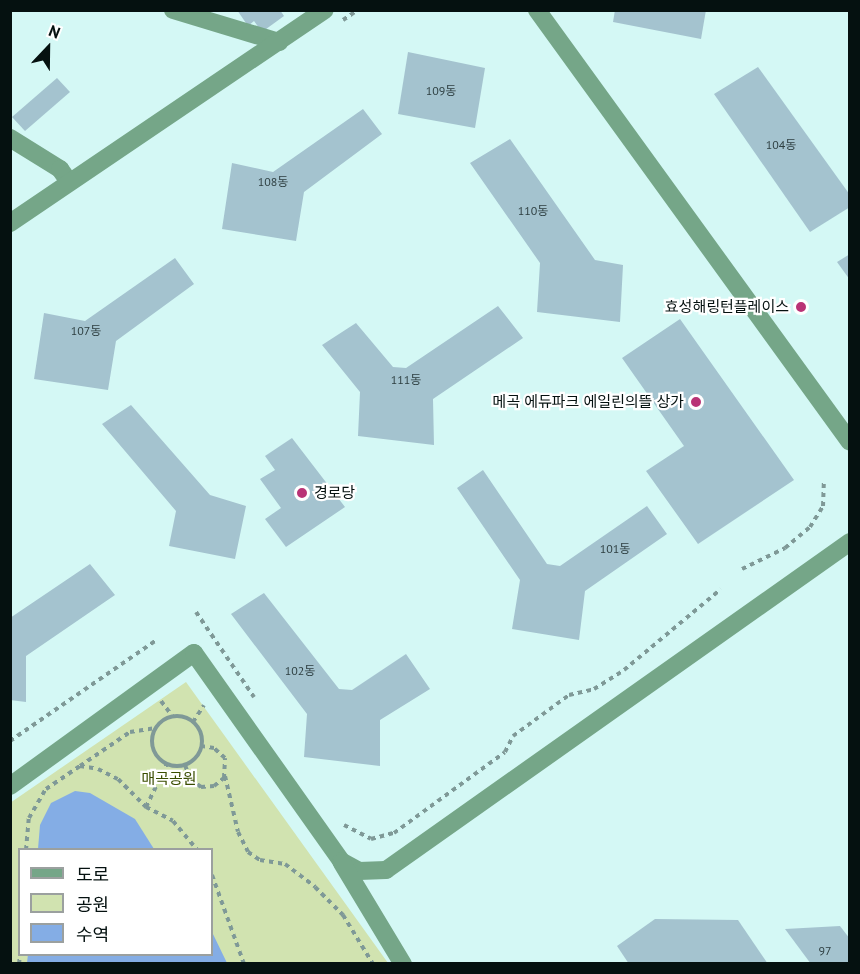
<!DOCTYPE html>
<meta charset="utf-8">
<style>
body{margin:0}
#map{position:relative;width:860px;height:974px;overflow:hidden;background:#d4f8f5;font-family:"PT Sans","Noto Sans KR",sans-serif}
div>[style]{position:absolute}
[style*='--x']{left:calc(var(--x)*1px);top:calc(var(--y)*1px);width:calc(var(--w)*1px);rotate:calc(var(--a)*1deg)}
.green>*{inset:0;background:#d1e3b0}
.water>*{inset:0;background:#84ade5}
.building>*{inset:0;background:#a4c3cf}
.path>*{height:4px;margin-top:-2px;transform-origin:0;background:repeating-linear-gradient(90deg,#7f9997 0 4.5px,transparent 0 9px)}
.path>.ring{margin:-2px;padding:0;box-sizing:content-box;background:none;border:4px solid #7f9997;border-radius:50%}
.minor>*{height:18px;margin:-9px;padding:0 9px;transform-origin:9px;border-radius:9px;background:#75a688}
.dots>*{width:16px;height:16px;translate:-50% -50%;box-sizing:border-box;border:3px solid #fff;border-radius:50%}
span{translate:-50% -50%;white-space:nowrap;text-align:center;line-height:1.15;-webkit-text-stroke:4.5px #fff;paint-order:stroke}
.number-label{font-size:12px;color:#2d3e40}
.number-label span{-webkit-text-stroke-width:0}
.poi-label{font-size:15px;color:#051110}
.right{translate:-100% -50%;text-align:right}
.left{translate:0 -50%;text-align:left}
.park-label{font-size:15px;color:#3a4d00}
.frame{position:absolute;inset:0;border:12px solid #051110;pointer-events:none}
.legend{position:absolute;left:18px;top:848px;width:195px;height:108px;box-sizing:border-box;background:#fff;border:2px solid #9ba09f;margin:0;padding:8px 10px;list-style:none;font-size:18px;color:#051110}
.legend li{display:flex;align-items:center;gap:12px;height:30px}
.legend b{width:30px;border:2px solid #9ba09f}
.north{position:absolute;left:18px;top:18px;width:60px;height:60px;-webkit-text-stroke:4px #fff;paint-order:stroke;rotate:22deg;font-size:16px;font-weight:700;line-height:24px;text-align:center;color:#051110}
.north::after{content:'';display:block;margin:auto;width:21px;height:27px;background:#051110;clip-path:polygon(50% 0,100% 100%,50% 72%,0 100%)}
</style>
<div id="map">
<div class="green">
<div style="clip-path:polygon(evenodd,186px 682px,388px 963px,11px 963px,10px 803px,186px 682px,20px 850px,212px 850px,212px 954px,20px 954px,20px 850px)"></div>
</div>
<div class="water">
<div style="clip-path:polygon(75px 791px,90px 793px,135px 819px,154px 849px,38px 849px,40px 825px,51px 803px)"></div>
<div style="clip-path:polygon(212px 932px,227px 963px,27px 963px,28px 954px,212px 954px)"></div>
</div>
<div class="building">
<div style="clip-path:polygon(237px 10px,280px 10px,284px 16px,262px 32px,254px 21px,248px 26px)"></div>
<div style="clip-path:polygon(615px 10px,706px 10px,701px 39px,613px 22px)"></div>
<div style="clip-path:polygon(408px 52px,485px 68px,475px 128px,398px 114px)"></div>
<div style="clip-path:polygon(758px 67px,850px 195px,850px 207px,810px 232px,714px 94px)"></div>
<div style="clip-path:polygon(57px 78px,70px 92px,25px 131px,12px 117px)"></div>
<div style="clip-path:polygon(363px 109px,382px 134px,304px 192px,296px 241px,222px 229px,232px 163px,273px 172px)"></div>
<div style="clip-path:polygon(510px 139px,595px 260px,623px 265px,620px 322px,537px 312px,540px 263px,470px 163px)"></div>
<div style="clip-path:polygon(850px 254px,850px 280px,837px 262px)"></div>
<div style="clip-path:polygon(175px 258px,194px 284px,116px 341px,108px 390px,34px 379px,44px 313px,85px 321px)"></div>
<div style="clip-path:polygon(498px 306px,523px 338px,433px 399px,434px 445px,358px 436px,360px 392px,322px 345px,356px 323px,393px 367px,406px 368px)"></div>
<div style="clip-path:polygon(680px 319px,794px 480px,698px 544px,646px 471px,684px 446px,622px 358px)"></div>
<div style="clip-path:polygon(131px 405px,210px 495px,246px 506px,235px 559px,169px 546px,176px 511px,102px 424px)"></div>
<div style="clip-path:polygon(292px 438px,345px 507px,286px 547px,265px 519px,281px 508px,260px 479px,275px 470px,265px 456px)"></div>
<div style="clip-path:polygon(483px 470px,547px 564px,560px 566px,647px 506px,667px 534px,585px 591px,579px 640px,512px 629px,520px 580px,457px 488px)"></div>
<div style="clip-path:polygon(90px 564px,115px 595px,26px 656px,26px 702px,10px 700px,10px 618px)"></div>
<div style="clip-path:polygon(264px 593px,339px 689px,352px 690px,406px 654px,430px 689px,380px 720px,380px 766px,304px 757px,307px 714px,231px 614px)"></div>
<div style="clip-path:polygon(655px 919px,738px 920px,768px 964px,629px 964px,617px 946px)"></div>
<div style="clip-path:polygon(840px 926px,850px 939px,850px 964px,811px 964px,785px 929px)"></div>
</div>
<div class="path">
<div style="--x:343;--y:20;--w:18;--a:-34"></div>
<div style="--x:742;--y:569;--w:48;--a:-26"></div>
<div style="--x:785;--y:548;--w:33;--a:-40"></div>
<div style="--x:810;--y:527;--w:25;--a:-58"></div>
<div style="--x:823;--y:506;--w:25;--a:-88"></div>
<div style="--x:196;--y:612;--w:103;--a:55.7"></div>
<div style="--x:161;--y:701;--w:20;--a:53"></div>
<div class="ring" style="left:152px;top:716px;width:46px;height:46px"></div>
<div style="--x:193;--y:722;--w:20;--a:-57"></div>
<div style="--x:10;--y:741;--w:176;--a:-34.6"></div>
<div style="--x:185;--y:765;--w:15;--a:70"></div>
<div style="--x:190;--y:779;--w:14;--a:36"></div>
<div style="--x:201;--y:787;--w:13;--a:-4"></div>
<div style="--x:214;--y:786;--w:13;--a:-39"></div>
<div style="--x:224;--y:778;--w:20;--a:-87"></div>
<div style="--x:225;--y:758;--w:15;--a:-138"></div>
<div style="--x:214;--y:748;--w:12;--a:-171"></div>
<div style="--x:80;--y:766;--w:60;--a:-34.2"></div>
<div style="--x:130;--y:732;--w:26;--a:-9"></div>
<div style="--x:225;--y:776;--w:57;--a:76.9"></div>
<div style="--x:238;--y:832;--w:22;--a:63"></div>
<div style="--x:248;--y:852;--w:14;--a:34"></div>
<div style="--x:260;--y:860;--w:25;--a:9"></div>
<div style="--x:285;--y:864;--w:38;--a:37"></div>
<div style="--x:315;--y:887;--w:40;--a:45"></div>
<div style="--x:343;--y:915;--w:57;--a:58.5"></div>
<div style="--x:146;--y:807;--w:48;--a:-64"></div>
<div style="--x:344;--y:825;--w:30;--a:27"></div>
<div style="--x:371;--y:839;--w:24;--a:-15"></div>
<div style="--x:394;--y:833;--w:137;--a:-36.1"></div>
<div style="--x:505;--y:752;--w:18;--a:-63"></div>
<div style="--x:513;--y:736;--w:69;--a:-36.2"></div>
<div style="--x:569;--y:695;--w:26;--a:-13"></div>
<div style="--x:594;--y:689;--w:36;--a:-32"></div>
<div style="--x:624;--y:670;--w:126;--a:-39.9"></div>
<div style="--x:26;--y:850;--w:32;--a:-85"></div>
<div style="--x:29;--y:818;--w:34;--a:-60"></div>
<div style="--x:46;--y:789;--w:41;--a:-34.1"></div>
<div style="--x:80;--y:766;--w:18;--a:9"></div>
<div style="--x:98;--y:769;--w:22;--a:27"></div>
<div style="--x:118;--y:779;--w:40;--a:45"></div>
<div style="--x:146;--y:807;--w:30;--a:27"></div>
<div style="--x:173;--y:821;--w:38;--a:50"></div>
<div style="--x:212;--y:875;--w:95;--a:70.2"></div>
<div style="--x:19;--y:964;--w:10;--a:-84"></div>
</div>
<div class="minor">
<div style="--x:173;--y:10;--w:111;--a:16.8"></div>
<div style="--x:537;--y:10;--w:533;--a:54.08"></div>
<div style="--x:10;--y:138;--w:59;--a:31.8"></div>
<div style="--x:60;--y:169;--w:16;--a:55"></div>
<div style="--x:10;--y:223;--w:380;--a:-34.1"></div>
<div style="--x:10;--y:786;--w:227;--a:-35.9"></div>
<div style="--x:194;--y:653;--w:255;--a:54.7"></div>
<div style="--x:341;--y:861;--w:21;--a:29"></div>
<div style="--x:359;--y:871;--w:27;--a:-2"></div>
<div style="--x:386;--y:870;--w:568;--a:-35.26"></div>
<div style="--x:342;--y:863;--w:118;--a:58.9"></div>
</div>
<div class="dots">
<div style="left:801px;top:307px;background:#b93376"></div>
<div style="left:696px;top:402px;background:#b93376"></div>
<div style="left:302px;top:493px;background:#b93376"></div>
</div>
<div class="number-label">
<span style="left:441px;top:91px">109동</span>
<span style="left:781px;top:145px">104동</span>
<span style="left:273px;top:182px">108동</span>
<span style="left:533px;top:211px">110동</span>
<span style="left:86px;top:331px">107동</span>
<span style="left:406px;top:380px">111동</span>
<span style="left:615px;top:549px">101동</span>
<span style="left:300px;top:671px">102동</span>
<span style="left:825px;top:951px">97</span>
</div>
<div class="poi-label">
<span class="right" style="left:789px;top:307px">효성해링턴플레이스</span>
<span class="right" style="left:684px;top:402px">메곡 에듀파크 에일린의뜰 상가</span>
<span class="left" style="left:314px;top:493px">경로당</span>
</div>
<div class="park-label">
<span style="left:169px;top:779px">매곡공원</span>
</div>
<div class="frame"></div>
<ul class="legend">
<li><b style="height:8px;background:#75a688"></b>도로</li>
<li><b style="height:16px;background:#d1e3b0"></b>공원</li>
<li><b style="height:16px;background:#84ade5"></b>수역</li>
</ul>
<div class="north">N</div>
</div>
